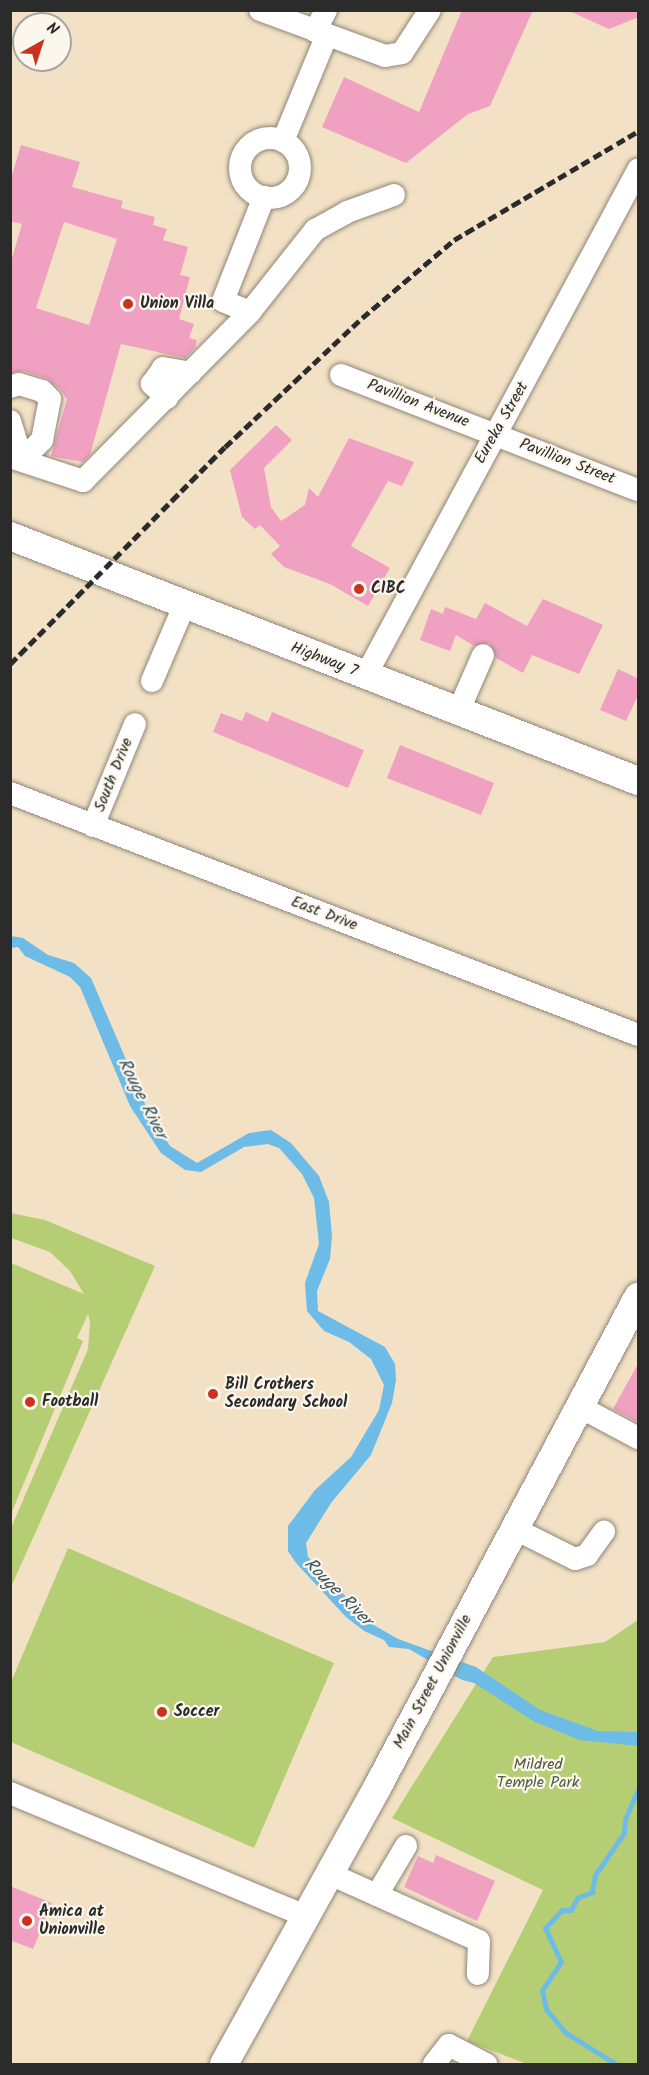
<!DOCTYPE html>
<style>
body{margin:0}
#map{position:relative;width:649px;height:2075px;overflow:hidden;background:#f3e1c5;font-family:Kalam,sans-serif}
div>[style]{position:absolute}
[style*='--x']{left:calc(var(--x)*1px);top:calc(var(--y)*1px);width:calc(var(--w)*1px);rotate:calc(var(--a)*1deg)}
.green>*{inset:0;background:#b6ce73}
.water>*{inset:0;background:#6cbce7}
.stream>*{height:5px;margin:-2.5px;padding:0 2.5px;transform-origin:2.5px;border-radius:2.5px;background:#6cbce7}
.building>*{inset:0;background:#f0a0c1}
.roads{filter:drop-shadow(0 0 2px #8f8678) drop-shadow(0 0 2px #8f8678)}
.minor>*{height:22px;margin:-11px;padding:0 11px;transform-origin:11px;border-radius:11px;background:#fff}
.minor>.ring{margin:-11px;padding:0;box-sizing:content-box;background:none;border:22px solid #fff;border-radius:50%}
.major>*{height:28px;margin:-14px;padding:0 14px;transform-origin:14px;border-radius:14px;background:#fff}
.rail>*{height:4.5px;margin-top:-2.25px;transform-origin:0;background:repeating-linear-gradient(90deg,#2b2b2b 0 9px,transparent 0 13.5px)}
.dots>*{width:16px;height:16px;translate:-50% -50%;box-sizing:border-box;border:3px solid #fbf7ec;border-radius:50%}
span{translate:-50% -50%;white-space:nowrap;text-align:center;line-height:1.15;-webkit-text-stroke:4.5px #fbf7ec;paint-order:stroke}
.poi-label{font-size:16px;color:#2b2b2b;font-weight:700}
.left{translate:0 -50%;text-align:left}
.street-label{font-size:16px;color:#2b2b2b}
.park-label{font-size:16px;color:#555c41}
.water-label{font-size:18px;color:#3e5663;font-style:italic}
.frame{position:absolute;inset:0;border:12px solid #2b2b2b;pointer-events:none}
.north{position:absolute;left:12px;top:12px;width:60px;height:60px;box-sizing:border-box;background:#fbf7ec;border:2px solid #a8a59f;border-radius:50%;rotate:39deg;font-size:16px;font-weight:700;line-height:24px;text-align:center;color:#2b2b2b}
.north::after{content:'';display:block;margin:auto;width:21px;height:27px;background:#c8321e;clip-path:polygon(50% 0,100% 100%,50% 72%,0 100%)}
</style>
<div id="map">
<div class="green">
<div style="clip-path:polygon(11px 1213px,45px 1220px,155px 1266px,11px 1587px,11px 1528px,88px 1349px,90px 1322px,88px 1314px,77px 1338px,83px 1341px,11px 1514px,11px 1263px,84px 1294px,70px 1271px,50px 1252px,11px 1238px)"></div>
<div style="clip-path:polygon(68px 1548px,334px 1663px,254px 1848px,11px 1742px,11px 1682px)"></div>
<div style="clip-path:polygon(638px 1620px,638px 2064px,527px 2064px,467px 2041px,543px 1890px,392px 1818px,493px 1657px,605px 1642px)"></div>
</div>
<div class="water">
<div style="clip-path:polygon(11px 936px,23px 938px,48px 955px,74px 963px,91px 978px,148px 1111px,170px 1146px,197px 1163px,249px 1133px,271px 1130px,291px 1143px,319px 1176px,329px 1202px,332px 1236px,330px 1259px,317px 1291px,318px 1311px,385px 1347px,395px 1364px,396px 1380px,392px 1403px,371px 1455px,331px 1503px,306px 1543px,308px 1557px,372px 1624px,398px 1639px,476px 1667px,540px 1710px,598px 1731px,638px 1732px,638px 1746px,580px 1740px,535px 1722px,474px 1683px,462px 1680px,409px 1649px,389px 1647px,384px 1640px,364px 1631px,346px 1617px,296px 1563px,288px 1551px,288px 1526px,315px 1490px,351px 1457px,379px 1410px,384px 1385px,371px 1359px,349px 1342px,324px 1331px,307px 1311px,305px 1283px,319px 1244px,314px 1198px,302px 1174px,279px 1148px,268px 1144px,244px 1147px,201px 1172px,185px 1170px,161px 1153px,130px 1106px,80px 987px,70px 977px,25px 956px,18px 947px,11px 948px)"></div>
</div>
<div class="stream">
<div style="--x:616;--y:2064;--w:59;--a:-148.2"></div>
<div style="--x:566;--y:2033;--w:31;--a:-130"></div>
<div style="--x:546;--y:2009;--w:19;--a:-102"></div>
<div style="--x:542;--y:1990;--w:34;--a:-56"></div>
<div style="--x:561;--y:1962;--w:38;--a:-115"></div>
<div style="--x:545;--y:1928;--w:25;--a:-47"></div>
<div style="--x:562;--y:1910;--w:9;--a:0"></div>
<div style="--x:571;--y:1910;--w:13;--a:-63"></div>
<div style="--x:577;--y:1898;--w:16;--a:-22"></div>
<div style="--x:592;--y:1892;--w:17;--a:-80"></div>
<div style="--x:595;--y:1875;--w:51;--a:-55.4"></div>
<div style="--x:624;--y:1833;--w:14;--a:-86"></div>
<div style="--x:625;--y:1819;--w:32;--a:-66"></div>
</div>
<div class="building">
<div style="clip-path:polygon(462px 10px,533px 10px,490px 106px,468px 114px,406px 163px,322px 127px,344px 77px,419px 112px)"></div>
<div style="clip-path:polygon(567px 10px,639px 10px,639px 17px,609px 29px)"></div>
<div style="clip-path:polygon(evenodd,21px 145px,80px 162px,72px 187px,123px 201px,121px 208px,155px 217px,153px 225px,167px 229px,163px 240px,188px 247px,180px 275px,190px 277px,179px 319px,194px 324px,189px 338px,197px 340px,195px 348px,185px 358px,121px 344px,90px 455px,83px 462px,51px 456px,67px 399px,60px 389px,46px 378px,23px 371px,10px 373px,10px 265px,22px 224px,10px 221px,10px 182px,21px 145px,64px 222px,117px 239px,89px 325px,36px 308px,64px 222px)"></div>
<div style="clip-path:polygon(276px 425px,292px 440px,264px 468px,271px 507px,281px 521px,305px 505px,309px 488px,318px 497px,349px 438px,414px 462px,402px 486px,388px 481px,351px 546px,390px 568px,368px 606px,330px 584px,284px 567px,271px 554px,280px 546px,260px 525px,255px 529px,242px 517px,230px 470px)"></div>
<div style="clip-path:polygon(543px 599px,603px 625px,579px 674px,532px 655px,523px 673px,496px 658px,489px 643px,474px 646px,456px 635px,450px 651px,420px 640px,431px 609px,443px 614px,445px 607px,476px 619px,485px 603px,527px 626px)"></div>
<div style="clip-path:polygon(618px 669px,639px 679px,639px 693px,626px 721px,600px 710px)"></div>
<div style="clip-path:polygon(246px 712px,268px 722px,272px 712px,364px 750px,348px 788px,213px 732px,221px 713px,242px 721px)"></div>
<div style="clip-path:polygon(400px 745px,494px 783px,481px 815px,387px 778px)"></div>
<div style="clip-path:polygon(639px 1362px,639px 1423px,613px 1409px)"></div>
<div style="clip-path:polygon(436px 1855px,495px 1881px,477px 1921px,404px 1887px,418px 1856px,433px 1863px)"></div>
<div style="clip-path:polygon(10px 1886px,52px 1903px,33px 1949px,10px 1940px)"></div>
</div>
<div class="roads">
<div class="minor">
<div style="--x:260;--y:10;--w:133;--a:20.2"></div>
<div style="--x:385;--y:56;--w:17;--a:-10"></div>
<div style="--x:402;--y:53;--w:51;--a:-56.9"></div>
<div style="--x:315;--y:31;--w:24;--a:-62"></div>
<div class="ring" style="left:240px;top:138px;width:38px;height:38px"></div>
<div style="--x:283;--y:141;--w:115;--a:-67.5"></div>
<div style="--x:250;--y:312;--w:29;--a:-158"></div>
<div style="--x:223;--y:301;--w:112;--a:-68.5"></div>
<div style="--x:341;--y:375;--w:318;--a:21.2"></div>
<div style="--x:10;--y:387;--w:9;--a:-18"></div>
<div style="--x:19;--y:384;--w:24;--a:17"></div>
<div style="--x:42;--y:391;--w:11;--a:45"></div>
<div style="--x:50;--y:399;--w:42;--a:101"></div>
<div style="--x:42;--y:440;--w:28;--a:135"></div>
<div style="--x:167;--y:398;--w:21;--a:-137"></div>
<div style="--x:152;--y:384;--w:19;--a:-55"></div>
<div style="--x:163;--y:368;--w:28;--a:10"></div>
<div style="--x:10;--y:421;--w:41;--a:72.9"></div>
<div style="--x:10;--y:457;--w:77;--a:18.2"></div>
<div style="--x:83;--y:481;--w:238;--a:-45.3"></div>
<div style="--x:250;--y:312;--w:105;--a:-51.6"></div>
<div style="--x:315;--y:230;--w:37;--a:-29"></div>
<div style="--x:347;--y:212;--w:50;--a:-19.9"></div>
<div style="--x:366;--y:675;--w:574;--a:-61.69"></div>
<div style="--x:152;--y:681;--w:82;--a:-66.9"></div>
<div style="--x:458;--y:712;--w:62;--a:-66.3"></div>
<div style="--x:10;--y:793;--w:673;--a:21.07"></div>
<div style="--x:93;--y:826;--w:110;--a:-67.6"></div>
<div style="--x:580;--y:1407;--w:66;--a:28.1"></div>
<div style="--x:515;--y:1529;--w:67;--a:26.6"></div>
<div style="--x:575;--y:1559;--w:13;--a:-18"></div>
<div style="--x:587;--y:1555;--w:29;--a:-54"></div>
<div style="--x:10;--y:1793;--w:321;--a:22.6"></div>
<div style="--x:330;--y:1874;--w:163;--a:24.2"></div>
<div style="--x:479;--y:1941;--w:33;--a:92"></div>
<div style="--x:377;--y:1895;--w:57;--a:-59.4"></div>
<div style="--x:434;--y:2064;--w:24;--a:-52"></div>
<div style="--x:449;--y:2045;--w:42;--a:27.2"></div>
</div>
<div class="major">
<div style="--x:10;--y:536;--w:674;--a:21.31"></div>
<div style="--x:224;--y:2064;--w:318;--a:-61"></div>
<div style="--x:378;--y:1786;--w:554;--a:-62"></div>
</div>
</div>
<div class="rail">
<div style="--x:10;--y:664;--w:305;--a:-45.3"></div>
<div style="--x:225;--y:447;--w:188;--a:-43.3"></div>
<div style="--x:362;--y:318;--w:121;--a:-40.3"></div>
<div style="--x:454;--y:240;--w:214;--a:-30.6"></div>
</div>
<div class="dots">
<div style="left:128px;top:304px;background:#c8321e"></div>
<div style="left:359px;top:589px;background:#c8321e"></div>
<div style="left:213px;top:1394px;background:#c8321e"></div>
<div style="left:30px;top:1402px;background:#c8321e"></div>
<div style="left:162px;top:1712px;background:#c8321e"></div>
<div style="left:27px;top:1921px;background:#c8321e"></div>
</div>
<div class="poi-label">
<span class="left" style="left:140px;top:304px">Union Villa</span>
<span class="left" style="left:371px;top:589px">CIBC</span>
<span class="left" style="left:225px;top:1394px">Bill Crothers<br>Secondary School</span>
<span class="left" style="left:42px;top:1402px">Football</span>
<span class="left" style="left:174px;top:1712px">Soccer</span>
<span class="left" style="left:39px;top:1921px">Amica at<br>Unionville</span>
</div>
<div class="street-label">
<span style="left:418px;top:404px;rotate:21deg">Pavillion Avenue</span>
<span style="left:502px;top:423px;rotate:-60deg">Eureka Street</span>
<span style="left:567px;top:462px;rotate:21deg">Pavillion Street</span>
<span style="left:324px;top:660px;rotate:21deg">Highway 7</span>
<span style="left:114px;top:775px;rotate:-68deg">South Drive</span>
<span style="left:324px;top:914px;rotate:21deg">East Drive</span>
<span style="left:433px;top:1682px;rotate:-62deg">Main Street Unionville</span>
</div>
<div class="park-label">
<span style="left:538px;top:1774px">Mildred<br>Temple Park</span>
</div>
<div class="water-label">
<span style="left:141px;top:1099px;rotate:63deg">Rouge River</span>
<span style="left:337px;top:1593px;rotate:45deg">Rouge River</span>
</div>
<div class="frame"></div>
<div class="north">N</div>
</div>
